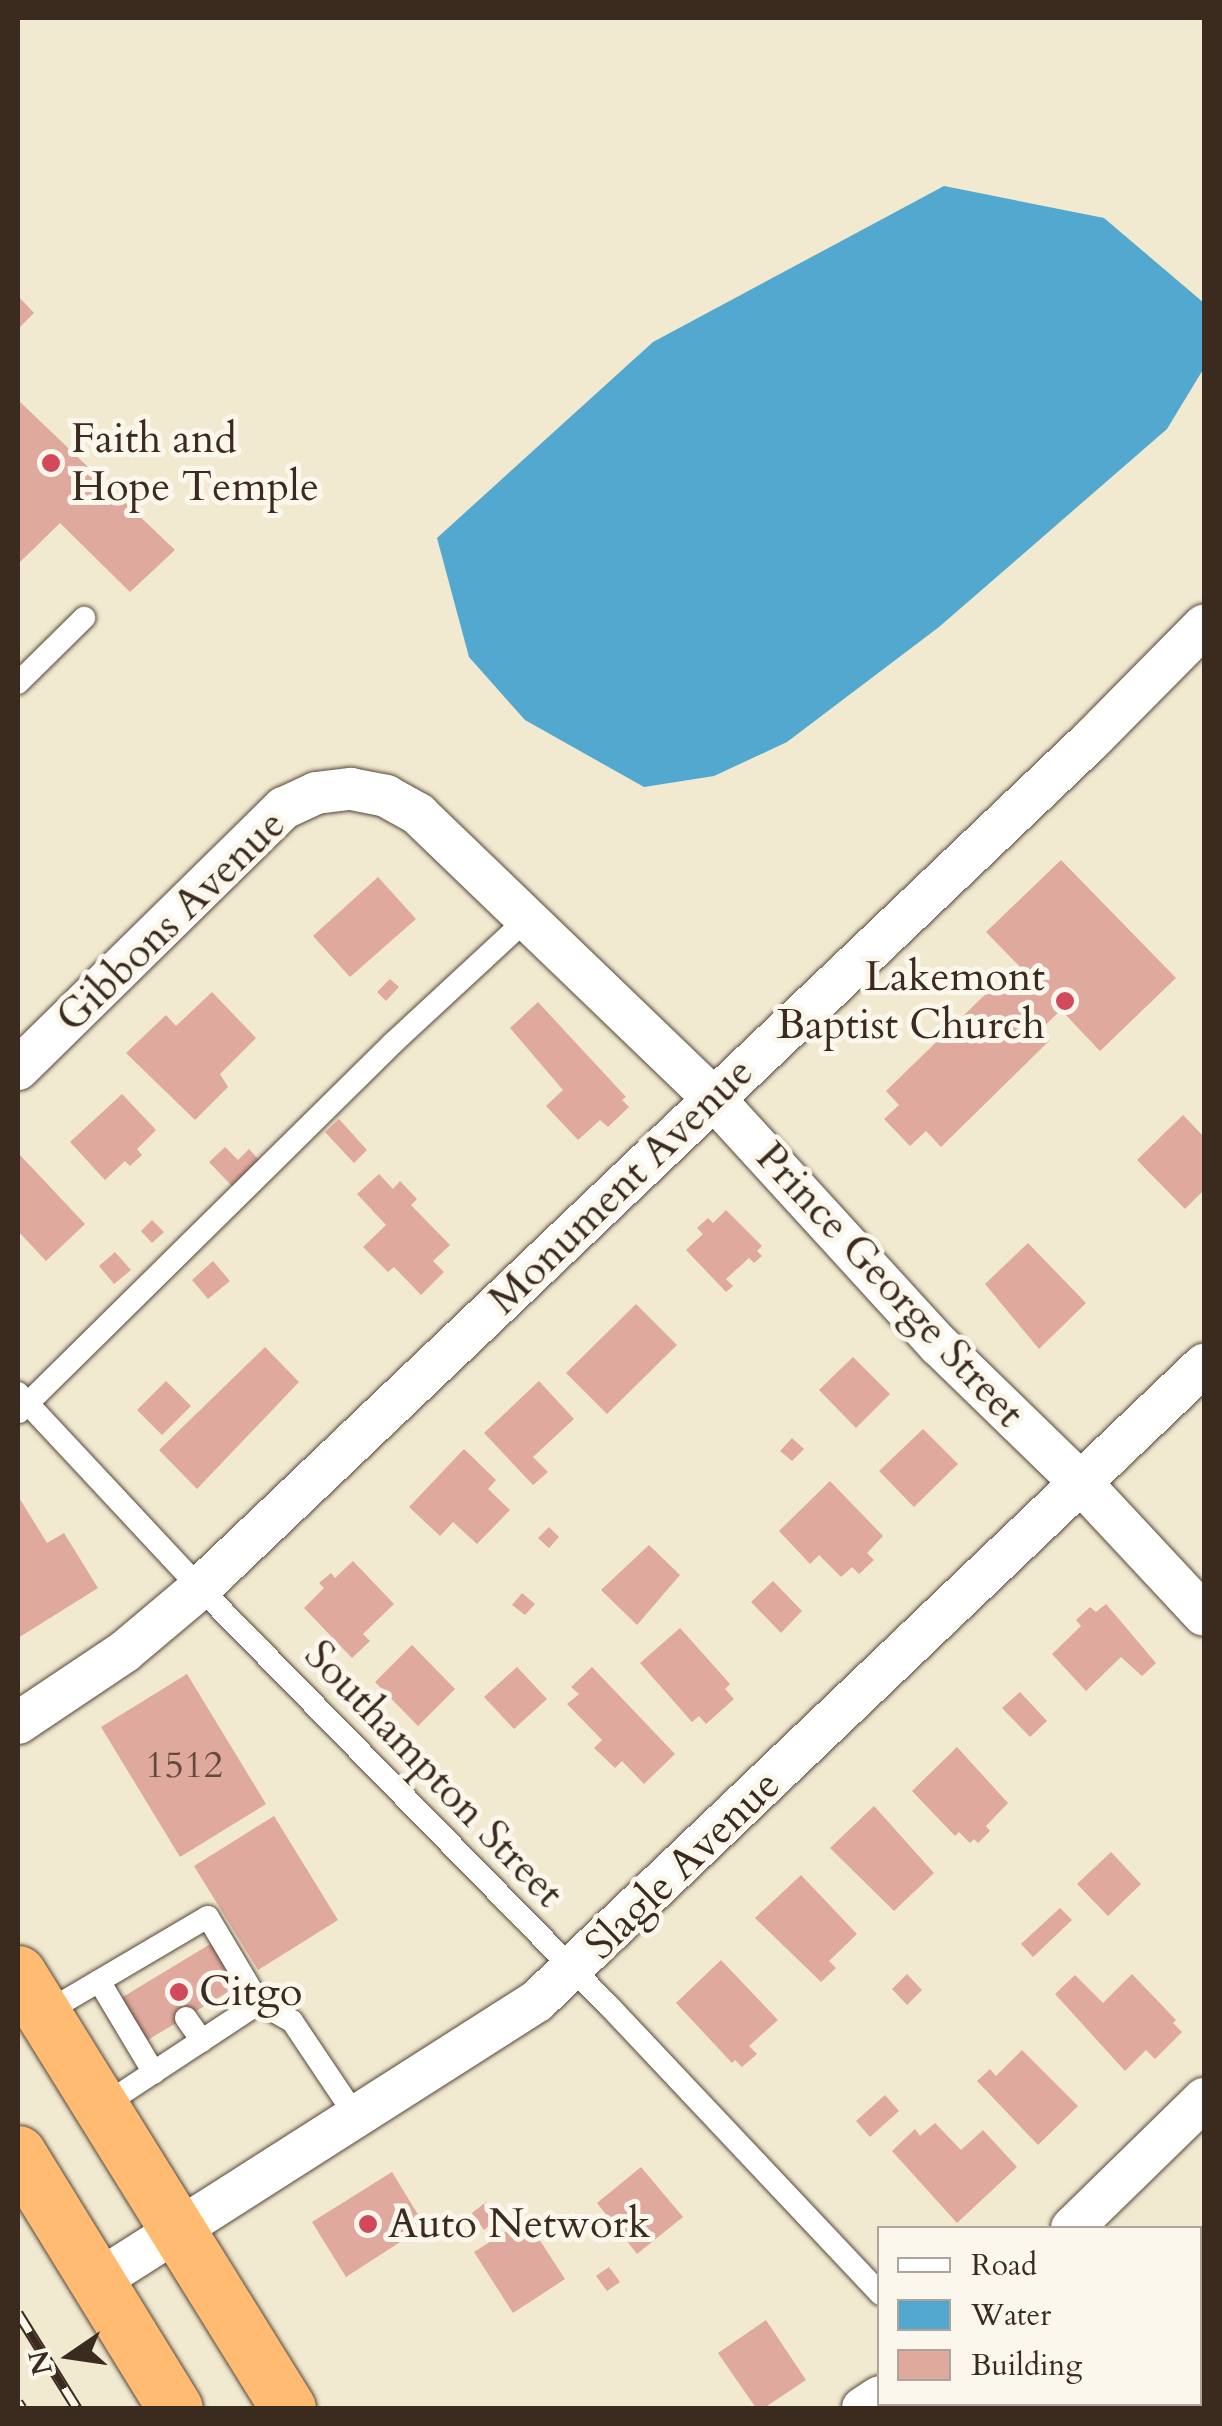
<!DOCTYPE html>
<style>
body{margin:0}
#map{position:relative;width:1222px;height:2426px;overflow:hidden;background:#f1e9d0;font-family:Cardo,serif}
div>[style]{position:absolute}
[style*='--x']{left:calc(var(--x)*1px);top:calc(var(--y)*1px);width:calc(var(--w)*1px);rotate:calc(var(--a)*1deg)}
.water>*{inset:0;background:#52a8ce}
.building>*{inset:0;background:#dfaa9d}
.roads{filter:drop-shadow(0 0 2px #564739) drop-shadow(0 0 2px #564739)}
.lane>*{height:22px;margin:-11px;padding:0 11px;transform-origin:11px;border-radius:11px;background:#fff}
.street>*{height:42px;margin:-21px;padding:0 21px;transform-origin:21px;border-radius:21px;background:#fff}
.highway>*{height:55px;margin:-27.5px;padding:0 27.5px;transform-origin:27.5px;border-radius:27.5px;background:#febb71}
.rail>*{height:11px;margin-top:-5.5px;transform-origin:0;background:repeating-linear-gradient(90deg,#fbf7ec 0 22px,#3b2a1e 0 44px);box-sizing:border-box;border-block:2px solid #3b2a1e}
.dots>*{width:28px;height:28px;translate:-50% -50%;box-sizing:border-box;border:5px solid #fbf7ec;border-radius:50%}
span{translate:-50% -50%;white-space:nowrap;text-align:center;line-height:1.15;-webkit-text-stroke:10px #fbf7ec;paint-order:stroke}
.number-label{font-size:38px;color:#644a3e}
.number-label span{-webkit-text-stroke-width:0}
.poi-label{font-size:42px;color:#3b2a1e}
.left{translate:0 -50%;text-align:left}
.right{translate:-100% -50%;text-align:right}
.street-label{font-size:42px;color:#3b2a1e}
.frame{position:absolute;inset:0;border:20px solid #3b2a1e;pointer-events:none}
.legend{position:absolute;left:877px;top:2226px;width:325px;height:180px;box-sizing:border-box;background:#fbf7ec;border:2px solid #aea59a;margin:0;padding:12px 18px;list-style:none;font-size:30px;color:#3b2a1e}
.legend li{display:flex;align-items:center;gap:20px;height:50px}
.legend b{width:50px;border:2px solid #aea59a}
.north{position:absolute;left:20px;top:2306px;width:100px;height:100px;-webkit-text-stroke:8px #fbf7ec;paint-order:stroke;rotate:257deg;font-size:28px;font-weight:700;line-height:40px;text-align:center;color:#3b2a1e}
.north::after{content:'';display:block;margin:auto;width:35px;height:45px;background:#3b2a1e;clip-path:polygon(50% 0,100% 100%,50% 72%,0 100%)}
</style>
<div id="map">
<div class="water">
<div style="clip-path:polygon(944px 186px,1104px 218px,1204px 303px,1204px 368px,1167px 429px,939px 627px,787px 742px,714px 776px,644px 787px,525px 720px,469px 657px,437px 538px,653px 342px)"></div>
</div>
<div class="building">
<div style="clip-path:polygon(18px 296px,34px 313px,18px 329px)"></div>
<div style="clip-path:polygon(19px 401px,175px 550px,130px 592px,60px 523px,18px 564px)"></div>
<div style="clip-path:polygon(1061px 860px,1176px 978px,1100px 1051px,1061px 1010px,1040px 1030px,1050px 1040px,941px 1147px,926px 1131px,910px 1146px,884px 1119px,899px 1105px,886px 1091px,996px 984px,1003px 991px,1024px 971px,986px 932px)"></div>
<div style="clip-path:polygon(378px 877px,416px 919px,350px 977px,313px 936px)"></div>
<div style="clip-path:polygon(390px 979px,399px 987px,386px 1001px,377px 992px)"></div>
<div style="clip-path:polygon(212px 992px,256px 1038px,220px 1074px,228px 1087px,195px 1120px,126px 1053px,166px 1015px,176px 1026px)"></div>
<div style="clip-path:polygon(538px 1002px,626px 1097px,622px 1100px,629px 1107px,608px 1127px,600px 1120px,578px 1140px,546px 1106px,563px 1090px,510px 1028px)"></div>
<div style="clip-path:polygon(122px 1094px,156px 1130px,137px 1149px,142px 1155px,130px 1166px,125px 1161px,105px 1180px,70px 1142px)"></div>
<div style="clip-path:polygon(1183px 1115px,1204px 1137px,1204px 1190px,1185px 1209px,1137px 1160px)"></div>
<div style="clip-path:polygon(339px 1119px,367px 1150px,354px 1163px,325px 1132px)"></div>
<div style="clip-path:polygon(225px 1147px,238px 1160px,249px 1149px,259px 1160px,232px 1186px,209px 1162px)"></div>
<div style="clip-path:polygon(20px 1155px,85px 1224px,46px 1261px,18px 1231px)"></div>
<div style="clip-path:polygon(379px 1174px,393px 1189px,400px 1181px,417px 1199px,411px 1205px,450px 1245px,433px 1261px,444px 1272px,421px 1295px,394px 1267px,388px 1272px,363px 1247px,386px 1225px,357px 1194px)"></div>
<div style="clip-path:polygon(726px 1210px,762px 1246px,757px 1251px,762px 1256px,754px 1263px,749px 1258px,726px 1279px,733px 1286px,726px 1292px,686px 1250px,703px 1234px,697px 1228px,708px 1218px,713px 1223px)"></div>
<div style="clip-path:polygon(152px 1220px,164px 1232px,152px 1243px,141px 1231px)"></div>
<div style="clip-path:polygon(1028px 1243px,1086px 1303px,1039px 1349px,985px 1284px)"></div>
<div style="clip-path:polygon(115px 1252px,131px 1270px,114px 1284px,99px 1266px)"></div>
<div style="clip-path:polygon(213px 1261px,230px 1281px,208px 1299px,192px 1280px)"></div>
<div style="clip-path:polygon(636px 1304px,677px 1345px,607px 1414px,566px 1373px)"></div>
<div style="clip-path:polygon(265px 1347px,299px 1382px,197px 1489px,159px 1450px)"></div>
<div style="clip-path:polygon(853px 1357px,890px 1394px,856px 1428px,819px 1390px)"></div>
<div style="clip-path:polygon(166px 1381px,191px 1406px,162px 1435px,137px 1410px)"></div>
<div style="clip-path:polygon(539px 1381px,574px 1419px,533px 1457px,548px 1472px,533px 1485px,484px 1433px)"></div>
<div style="clip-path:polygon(923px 1429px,958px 1464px,914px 1507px,879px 1471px)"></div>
<div style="clip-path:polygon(792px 1438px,804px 1449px,792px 1461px,780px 1451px)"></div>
<div style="clip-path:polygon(464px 1449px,496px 1480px,488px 1489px,510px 1510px,477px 1544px,453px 1522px,440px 1536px,409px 1507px)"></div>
<div style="clip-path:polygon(830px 1481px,883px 1536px,867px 1553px,874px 1560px,859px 1574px,852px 1567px,841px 1577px,819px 1555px,810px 1564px,779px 1531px)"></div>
<div style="clip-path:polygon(18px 1496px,47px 1543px,64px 1533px,98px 1588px,18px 1638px)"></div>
<div style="clip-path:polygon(549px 1527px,559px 1537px,549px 1548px,538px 1538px)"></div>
<div style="clip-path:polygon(649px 1545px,680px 1575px,637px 1625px,601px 1590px)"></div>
<div style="clip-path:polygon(353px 1561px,394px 1604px,363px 1634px,370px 1641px,352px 1658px,304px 1608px,324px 1588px,319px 1583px,331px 1573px,335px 1578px)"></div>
<div style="clip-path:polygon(773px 1581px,802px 1611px,781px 1633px,751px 1602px)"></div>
<div style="clip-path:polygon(522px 1593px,535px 1604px,525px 1615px,512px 1605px)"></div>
<div style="clip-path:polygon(1106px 1604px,1156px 1663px,1142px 1676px,1121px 1657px,1086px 1691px,1052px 1654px,1081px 1626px,1076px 1620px,1090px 1607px,1096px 1612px)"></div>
<div style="clip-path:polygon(680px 1628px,730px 1684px,725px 1689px,734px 1699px,706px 1724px,699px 1716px,692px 1722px,640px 1663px)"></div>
<div style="clip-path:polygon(412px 1645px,455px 1689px,418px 1726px,375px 1682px)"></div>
<div style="clip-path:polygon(517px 1667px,547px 1699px,514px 1729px,484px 1697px)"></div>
<div style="clip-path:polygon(592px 1667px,675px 1754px,644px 1784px,622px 1761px,615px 1768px,594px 1748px,602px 1740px,567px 1704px,579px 1694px,571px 1687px)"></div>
<div style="clip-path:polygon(187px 1674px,266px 1804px,180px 1857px,101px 1727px)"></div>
<div style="clip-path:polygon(1020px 1692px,1047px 1721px,1030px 1737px,1002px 1708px)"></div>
<div style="clip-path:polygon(957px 1747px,1008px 1803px,986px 1826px,990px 1831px,978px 1843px,974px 1839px,970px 1843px,959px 1832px,955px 1836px,912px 1791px)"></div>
<div style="clip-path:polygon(874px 1806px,934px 1873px,894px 1911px,830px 1848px)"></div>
<div style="clip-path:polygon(274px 1816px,338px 1920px,258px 1970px,194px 1866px)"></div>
<div style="clip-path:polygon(1111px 1852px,1141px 1884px,1108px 1916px,1077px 1884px)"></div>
<div style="clip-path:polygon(801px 1875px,857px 1934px,829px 1961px,836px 1968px,821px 1982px,755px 1918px)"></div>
<div style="clip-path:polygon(1060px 1908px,1072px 1920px,1033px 1957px,1021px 1944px)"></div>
<div style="clip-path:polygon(212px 1943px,238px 1986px,146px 2041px,121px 1998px)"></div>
<div style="clip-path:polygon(721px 1960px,778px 2020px,749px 2046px,757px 2054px,742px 2067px,735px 2060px,732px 2063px,676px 2003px)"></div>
<div style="clip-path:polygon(907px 1974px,922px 1990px,907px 2005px,892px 1989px)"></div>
<div style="clip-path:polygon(1132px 1974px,1176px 2020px,1173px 2023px,1182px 2032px,1155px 2059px,1146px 2050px,1125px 2071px,1055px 1994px,1075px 1975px,1103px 2003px)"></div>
<div style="clip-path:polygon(1022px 2050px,1078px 2106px,1038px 2145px,977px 2081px,990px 2069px,996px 2076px)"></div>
<div style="clip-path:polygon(885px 2095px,899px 2111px,870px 2137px,856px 2121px)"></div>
<div style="clip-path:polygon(935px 2123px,961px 2150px,983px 2130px,1017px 2167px,957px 2223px,892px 2151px,915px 2129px,920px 2136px)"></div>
<div style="clip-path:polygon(641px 2167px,683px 2217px,637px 2254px,597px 2203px)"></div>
<div style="clip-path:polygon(392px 2172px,425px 2226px,346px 2277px,312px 2222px)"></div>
<div style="clip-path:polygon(486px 2202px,498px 2218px,484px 2230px,472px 2213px)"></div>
<div style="clip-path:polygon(526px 2219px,565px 2279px,513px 2313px,474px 2252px)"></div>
<div style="clip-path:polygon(609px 2267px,620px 2282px,607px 2291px,596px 2276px)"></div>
<div style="clip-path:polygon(766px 2320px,806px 2380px,764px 2408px,756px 2408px,718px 2353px)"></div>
</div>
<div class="roads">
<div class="lane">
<div style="--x:18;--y:683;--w:93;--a:-44.6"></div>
<div style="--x:18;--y:1393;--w:267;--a:47"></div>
<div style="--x:200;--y:1588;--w:586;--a:45.62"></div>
<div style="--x:610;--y:2007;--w:394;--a:46.7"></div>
<div style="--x:19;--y:1412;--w:527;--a:-44.62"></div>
<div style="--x:394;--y:1042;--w:184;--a:-42.8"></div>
<div style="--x:99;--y:1981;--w:107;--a:59.1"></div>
<div style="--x:43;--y:2014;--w:191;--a:-30.5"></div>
<div style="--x:208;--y:1917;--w:100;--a:59.3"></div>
<div style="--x:186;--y:2018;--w:28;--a:55"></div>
<div style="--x:101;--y:2107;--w:189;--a:-33.4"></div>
<div style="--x:259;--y:2003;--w:38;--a:29"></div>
<div style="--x:292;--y:2021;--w:117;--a:56.2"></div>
<div style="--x:982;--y:2404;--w:6;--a:39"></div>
</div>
<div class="street">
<div style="--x:18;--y:1069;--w:373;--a:-44.5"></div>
<div style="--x:284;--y:808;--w:35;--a:-25"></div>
<div style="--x:316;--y:793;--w:35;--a:-7"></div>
<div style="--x:351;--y:789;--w:36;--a:11"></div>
<div style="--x:386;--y:796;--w:37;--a:29"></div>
<div style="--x:418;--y:814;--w:411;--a:43.9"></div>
<div style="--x:714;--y:1099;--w:333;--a:47.6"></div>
<div style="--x:939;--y:1345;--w:198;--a:44.2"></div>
<div style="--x:1081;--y:1483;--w:180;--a:47"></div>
<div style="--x:18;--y:1723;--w:128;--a:-33.8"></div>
<div style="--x:124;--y:1652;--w:99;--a:-40.1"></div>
<div style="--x:200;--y:1588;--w:1230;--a:-43.58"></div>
<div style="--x:1091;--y:740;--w:161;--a:-45.3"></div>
<div style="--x:1072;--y:2228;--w:185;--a:-44.3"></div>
<div style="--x:96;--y:2282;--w:523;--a:-32.5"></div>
<div style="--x:537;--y:2001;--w:922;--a:-43.64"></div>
<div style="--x:863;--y:2408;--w:20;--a:-33"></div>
</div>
<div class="highway">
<div style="--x:18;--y:1973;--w:512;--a:58.17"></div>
<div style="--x:18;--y:2153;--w:299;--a:58.4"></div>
</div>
</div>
<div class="rail">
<div style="--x:18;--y:2313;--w:112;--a:58.2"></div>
<div style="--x:18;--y:2402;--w:7;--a:56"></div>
</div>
<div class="dots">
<div style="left:51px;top:463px;background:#d1495b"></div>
<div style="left:1065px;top:1001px;background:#d1495b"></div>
<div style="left:179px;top:1992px;background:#d1495b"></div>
<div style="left:368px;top:2224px;background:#d1495b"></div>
</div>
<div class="number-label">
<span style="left:184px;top:1766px">1512</span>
</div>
<div class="poi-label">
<span class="left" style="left:71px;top:463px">Faith and<br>Hope Temple</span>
<span class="right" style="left:1045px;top:1001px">Lakemont<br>Baptist Church</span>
<span class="left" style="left:199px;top:1992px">Citgo</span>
<span class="left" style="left:388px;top:2224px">Auto Network</span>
</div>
<div class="street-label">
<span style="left:171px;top:921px;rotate:-44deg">Gibbons Avenue</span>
<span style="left:621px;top:1186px;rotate:-44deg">Monument Avenue</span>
<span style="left:890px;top:1285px;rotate:47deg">Prince George Street</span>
<span style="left:434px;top:1774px;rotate:46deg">Southampton Street</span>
<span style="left:683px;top:1865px;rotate:-44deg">Slagle Avenue</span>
</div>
<div class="frame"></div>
<ul class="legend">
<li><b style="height:12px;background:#fff"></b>Road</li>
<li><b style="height:28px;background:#52a8ce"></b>Water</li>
<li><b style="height:28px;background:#dfaa9d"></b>Building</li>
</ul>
<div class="north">N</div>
</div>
